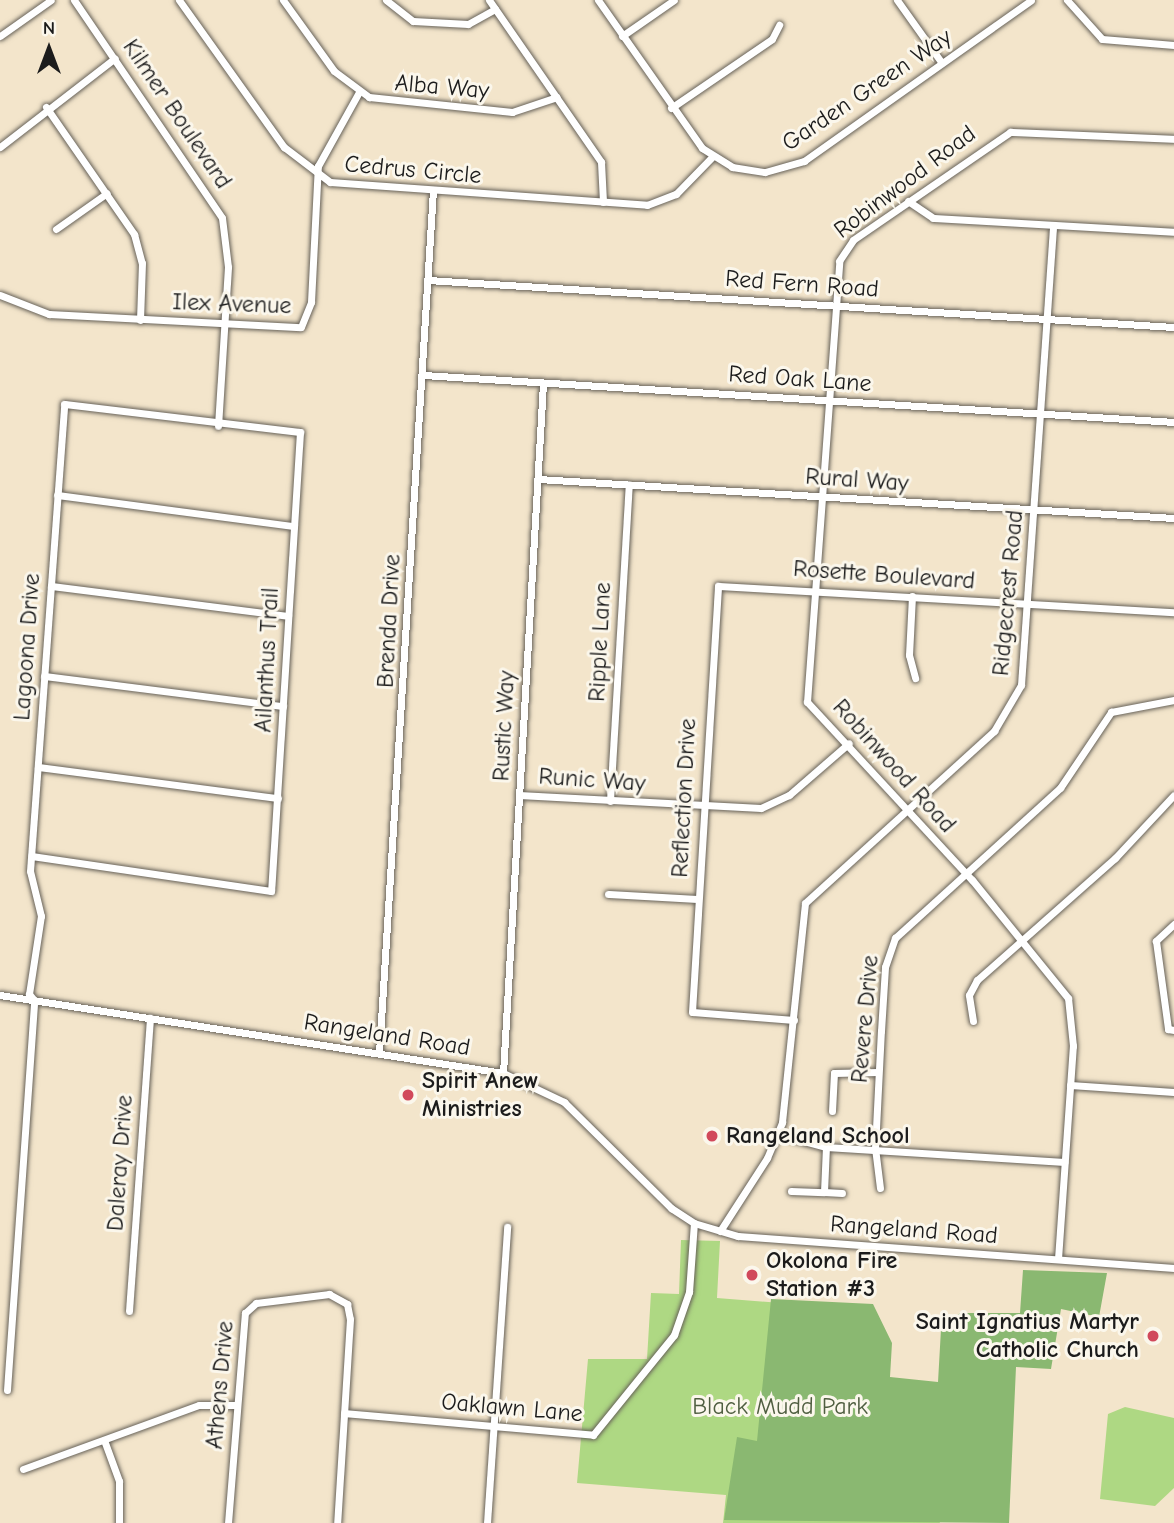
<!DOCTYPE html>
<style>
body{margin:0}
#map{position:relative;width:1174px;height:1523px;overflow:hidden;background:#f3e5cb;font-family:"Comic Neue",sans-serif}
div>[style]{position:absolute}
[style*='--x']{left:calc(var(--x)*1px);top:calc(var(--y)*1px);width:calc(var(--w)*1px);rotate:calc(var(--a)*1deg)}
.green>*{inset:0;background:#aed883}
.forest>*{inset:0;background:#8ab871}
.roads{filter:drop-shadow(0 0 2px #676259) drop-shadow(0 0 2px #676259)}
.street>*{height:7px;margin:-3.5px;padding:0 3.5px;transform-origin:3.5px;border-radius:3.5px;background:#fff}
.dots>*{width:19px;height:19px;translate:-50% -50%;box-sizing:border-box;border:4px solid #fbf7ec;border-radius:50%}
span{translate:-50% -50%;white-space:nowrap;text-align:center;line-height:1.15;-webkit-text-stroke:6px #fbf7ec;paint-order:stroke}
.street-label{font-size:24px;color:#1c1c1c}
.poi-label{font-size:24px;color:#1c1c1c;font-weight:700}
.left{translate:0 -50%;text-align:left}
.right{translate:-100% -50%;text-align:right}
.park-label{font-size:24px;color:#4f5e40}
.north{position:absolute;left:14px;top:14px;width:70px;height:70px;-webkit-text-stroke:5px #fbf7ec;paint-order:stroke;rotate:0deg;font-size:19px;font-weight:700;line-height:28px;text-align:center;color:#1c1c1c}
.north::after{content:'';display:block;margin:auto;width:24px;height:32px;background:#1c1c1c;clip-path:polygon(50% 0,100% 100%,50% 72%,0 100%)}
</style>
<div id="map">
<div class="green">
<div style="clip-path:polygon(681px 1240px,720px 1241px,717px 1298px,869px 1310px,883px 1382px,940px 1523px,723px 1523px,726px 1495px,577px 1483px,588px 1359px,647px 1359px,651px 1293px,679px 1294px)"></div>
<div style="clip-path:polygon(1125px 1407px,1174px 1418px,1174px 1488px,1155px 1506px,1100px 1499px,1108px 1414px)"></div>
</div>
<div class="forest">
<div style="clip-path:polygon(1023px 1270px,1107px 1273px,1099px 1317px,1061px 1309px,1051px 1369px,1016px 1367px,1009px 1523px,724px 1520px,737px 1437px,757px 1441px,771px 1299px,873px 1304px,892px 1343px,890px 1377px,938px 1382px,941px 1329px,960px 1313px,1020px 1313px)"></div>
</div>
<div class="roads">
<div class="street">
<div style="--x:74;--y:0;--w:263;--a:55.8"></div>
<div style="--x:222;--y:218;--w:49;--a:83"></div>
<div style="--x:228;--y:267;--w:159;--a:93.6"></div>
<div style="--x:179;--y:0;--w:181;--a:54.5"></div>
<div style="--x:284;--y:147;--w:58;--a:37.3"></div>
<div style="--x:330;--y:182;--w:318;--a:4.1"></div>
<div style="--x:647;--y:205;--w:31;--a:-21"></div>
<div style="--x:676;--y:194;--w:53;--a:-45.8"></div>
<div style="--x:283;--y:0;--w:87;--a:54.3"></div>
<div style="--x:334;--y:71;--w:44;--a:36.6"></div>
<div style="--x:369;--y:97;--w:144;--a:6"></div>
<div style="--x:512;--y:112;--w:47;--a:-18.4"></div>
<div style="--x:386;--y:0;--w:34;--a:38"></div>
<div style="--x:413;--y:21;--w:55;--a:3.1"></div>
<div style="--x:468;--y:24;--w:31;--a:-29"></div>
<div style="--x:489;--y:0;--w:197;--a:55.3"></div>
<div style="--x:601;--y:162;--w:40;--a:87.1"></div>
<div style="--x:598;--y:0;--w:181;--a:54.9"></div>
<div style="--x:702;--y:148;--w:36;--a:32"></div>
<div style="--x:732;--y:167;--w:33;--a:9"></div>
<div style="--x:765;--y:172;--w:41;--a:-15.8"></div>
<div style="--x:804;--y:161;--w:278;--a:-35.3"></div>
<div style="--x:897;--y:0;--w:77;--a:54.5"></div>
<div style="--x:1067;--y:0;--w:52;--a:48.1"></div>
<div style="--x:1102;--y:39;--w:72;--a:4.8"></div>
<div style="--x:0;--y:36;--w:62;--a:-35.2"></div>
<div style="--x:622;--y:36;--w:63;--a:-34.7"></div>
<div style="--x:46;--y:107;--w:155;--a:55.3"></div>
<div style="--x:134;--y:234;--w:30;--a:75"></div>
<div style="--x:142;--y:263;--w:57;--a:92"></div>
<div style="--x:671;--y:108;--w:122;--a:-34.3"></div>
<div style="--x:772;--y:39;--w:16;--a:-63"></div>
<div style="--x:0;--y:147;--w:145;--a:-37.7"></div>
<div style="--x:908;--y:201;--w:30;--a:34"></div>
<div style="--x:933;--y:218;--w:241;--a:3.3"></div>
<div style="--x:56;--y:229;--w:62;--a:-35.2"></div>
<div style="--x:428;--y:280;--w:747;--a:3.61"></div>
<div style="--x:0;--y:295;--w:53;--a:21.2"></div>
<div style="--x:49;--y:314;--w:252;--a:3"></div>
<div style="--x:301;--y:327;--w:27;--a:-68"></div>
<div style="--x:311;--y:302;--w:136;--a:-87.1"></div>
<div style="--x:318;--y:166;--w:85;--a:-61"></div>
<div style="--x:423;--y:375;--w:752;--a:3.58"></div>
<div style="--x:538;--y:479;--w:637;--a:3.51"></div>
<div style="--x:57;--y:495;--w:239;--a:7.5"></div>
<div style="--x:51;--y:586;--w:239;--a:7.2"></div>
<div style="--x:912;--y:596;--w:59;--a:92.9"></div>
<div style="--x:909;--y:655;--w:24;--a:75"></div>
<div style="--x:44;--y:676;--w:241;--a:7.2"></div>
<div style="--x:38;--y:767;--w:242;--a:7.4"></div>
<div style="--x:519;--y:795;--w:242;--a:3.1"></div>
<div style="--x:761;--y:808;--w:31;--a:-25"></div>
<div style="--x:789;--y:795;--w:79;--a:-40.9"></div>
<div style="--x:610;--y:801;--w:317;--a:-86.6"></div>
<div style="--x:608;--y:894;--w:90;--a:3.2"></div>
<div style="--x:1174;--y:924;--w:25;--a:137"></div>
<div style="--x:1156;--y:941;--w:89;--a:82.2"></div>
<div style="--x:1168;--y:1029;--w:6;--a:9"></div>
<div style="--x:0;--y:995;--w:509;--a:8.81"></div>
<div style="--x:503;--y:1073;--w:68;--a:25.4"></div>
<div style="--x:564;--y:1102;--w:151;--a:44.7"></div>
<div style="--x:671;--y:1208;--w:27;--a:33"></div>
<div style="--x:694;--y:1223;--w:46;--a:16.5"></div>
<div style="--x:738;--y:1236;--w:437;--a:4.2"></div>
<div style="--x:794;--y:1020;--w:102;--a:-175.5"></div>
<div style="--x:692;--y:1012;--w:427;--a:-86.5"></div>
<div style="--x:718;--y:586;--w:457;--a:3.3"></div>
<div style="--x:973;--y:1021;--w:26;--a:-99"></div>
<div style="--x:969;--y:995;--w:17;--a:-62"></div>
<div style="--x:977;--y:980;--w:184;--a:-41.5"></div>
<div style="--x:1115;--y:858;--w:86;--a:-46.9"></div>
<div style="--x:379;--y:1053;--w:864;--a:-86.42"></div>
<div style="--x:503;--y:1073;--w:691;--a:-86.68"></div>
<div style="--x:1070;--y:1085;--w:104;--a:3.9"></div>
<div style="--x:832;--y:1111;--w:38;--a:-87"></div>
<div style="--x:834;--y:1073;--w:44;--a:-1.3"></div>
<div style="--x:778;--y:1134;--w:50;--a:15.2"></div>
<div style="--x:826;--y:1147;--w:239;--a:3.6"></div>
<div style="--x:880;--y:1188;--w:40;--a:-97.1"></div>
<div style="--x:875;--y:1148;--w:117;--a:-87.1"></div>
<div style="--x:881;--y:1031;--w:64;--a:-86.4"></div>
<div style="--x:885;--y:967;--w:31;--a:-71"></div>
<div style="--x:895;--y:938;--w:223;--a:-42.3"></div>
<div style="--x:1060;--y:788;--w:92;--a:-56.1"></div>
<div style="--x:1111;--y:712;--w:64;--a:-10.8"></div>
<div style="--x:791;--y:1191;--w:33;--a:2"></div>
<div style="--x:824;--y:1192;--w:45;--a:-87.5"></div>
<div style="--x:824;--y:1192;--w:18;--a:3"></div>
<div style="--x:720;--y:1231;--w:87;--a:-57.2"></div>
<div style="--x:767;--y:1158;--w:39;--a:-67"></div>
<div style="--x:782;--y:1122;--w:220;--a:-84"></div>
<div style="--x:805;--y:903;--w:256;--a:-42.3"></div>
<div style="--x:994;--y:731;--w:53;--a:-59.6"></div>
<div style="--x:1021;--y:685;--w:461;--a:-86"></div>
<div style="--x:1058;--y:1259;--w:214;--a:-86"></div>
<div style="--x:1073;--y:1046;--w:48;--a:-95.9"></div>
<div style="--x:1068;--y:998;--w:152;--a:-129.1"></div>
<div style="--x:972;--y:880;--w:243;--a:-132.8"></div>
<div style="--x:807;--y:702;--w:442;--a:-85.8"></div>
<div style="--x:839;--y:261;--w:25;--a:-56"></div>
<div style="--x:853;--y:240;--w:191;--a:-34.5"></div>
<div style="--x:1010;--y:132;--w:164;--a:2.4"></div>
<div style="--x:129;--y:1311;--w:294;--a:-85.9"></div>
<div style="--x:7;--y:1390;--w:391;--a:-86"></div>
<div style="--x:34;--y:1000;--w:8;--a:-130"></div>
<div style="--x:29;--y:994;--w:79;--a:-81.3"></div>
<div style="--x:41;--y:916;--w:46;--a:-103.7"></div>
<div style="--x:30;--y:871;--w:468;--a:-85.8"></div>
<div style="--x:64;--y:404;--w:238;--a:6.8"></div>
<div style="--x:300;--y:432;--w:460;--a:93.6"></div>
<div style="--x:271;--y:891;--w:242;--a:-171.7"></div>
<div style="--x:344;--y:1413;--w:250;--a:5"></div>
<div style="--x:593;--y:1435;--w:129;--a:-51"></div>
<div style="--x:674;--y:1335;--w:46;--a:-70.8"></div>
<div style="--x:689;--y:1292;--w:69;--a:-85.9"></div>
<div style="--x:104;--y:1440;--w:44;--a:69.9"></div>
<div style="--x:119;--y:1481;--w:42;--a:90"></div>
<div style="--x:23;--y:1469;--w:187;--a:-20"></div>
<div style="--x:199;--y:1405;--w:37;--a:0"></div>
<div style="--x:228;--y:1523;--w:211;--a:-85.4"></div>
<div style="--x:245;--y:1313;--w:15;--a:-42"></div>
<div style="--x:256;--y:1303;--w:74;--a:-7"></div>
<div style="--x:329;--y:1294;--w:21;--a:29"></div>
<div style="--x:347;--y:1304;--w:15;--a:79"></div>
<div style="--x:350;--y:1319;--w:204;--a:93.6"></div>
<div style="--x:487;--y:1523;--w:297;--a:-86.1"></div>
</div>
</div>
<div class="dots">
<div style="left:408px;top:1095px;background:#d1495b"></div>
<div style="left:712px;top:1136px;background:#d1495b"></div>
<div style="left:752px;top:1275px;background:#d1495b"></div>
<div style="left:1153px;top:1336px;background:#d1495b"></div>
</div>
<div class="street-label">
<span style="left:442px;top:87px;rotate:5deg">Alba Way</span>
<span style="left:867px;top:90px;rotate:-34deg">Garden Green Way</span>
<span style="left:177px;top:114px;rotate:56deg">Kilmer Boulevard</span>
<span style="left:413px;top:170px;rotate:5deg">Cedrus Circle</span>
<span style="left:905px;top:182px;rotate:-37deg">Robinwood Road</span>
<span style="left:802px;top:284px;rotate:4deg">Red Fern Road</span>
<span style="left:232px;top:304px;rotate:2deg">Ilex Avenue</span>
<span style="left:800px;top:379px;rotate:4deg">Red Oak Lane</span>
<span style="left:857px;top:480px;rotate:4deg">Rural Way</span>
<span style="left:884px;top:575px;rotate:4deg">Rosette Boulevard</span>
<span style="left:1008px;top:593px;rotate:-85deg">Ridgecrest Road</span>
<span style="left:389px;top:621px;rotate:-87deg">Brenda Drive</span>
<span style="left:600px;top:642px;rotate:-87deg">Ripple Lane</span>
<span style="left:27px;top:647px;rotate:-86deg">Lagoona Drive</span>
<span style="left:267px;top:660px;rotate:-87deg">Ailanthus Trail</span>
<span style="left:504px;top:726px;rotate:-87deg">Rustic Way</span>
<span style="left:894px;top:766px;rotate:48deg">Robinwood Road</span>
<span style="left:592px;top:780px;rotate:4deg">Runic Way</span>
<span style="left:684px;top:798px;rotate:-87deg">Reflection Drive</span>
<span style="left:865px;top:1019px;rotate:-85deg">Revere Drive</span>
<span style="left:387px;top:1035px;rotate:9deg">Rangeland Road</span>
<span style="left:120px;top:1163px;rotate:-86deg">Daleray Drive</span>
<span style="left:914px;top:1230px;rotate:4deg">Rangeland Road</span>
<span style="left:220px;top:1385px;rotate:-85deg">Athens Drive</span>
<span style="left:512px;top:1408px;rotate:5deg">Oaklawn Lane</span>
</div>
<div class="poi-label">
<span class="left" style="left:422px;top:1095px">Spirit Anew<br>Ministries</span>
<span class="left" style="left:726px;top:1136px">Rangeland School</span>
<span class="left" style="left:766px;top:1275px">Okolona Fire<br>Station #3</span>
<span class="right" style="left:1139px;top:1336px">Saint Ignatius Martyr<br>Catholic Church</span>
</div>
<div class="park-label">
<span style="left:780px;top:1407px">Black Mudd Park</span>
</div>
<div class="north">N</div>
</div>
